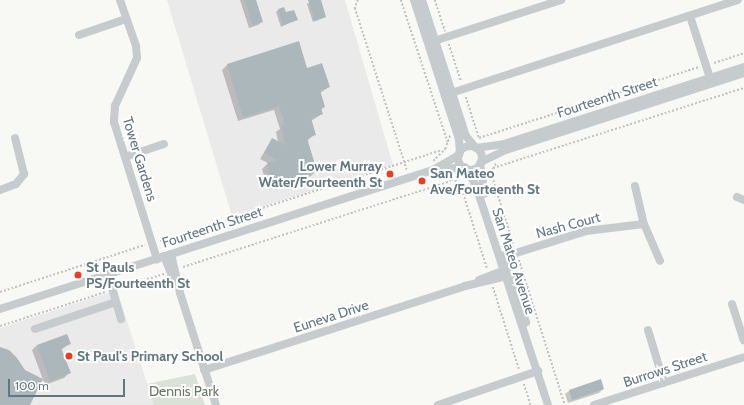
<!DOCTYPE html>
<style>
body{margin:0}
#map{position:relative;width:744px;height:405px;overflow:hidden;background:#f8f8f5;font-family:Cabin,sans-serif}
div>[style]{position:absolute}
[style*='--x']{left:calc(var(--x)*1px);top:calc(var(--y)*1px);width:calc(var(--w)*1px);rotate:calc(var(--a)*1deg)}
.built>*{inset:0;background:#e9eae9}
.green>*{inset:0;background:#dae1d6}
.shadow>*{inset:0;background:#0003}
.building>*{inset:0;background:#acb7bb}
.path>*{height:1.5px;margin-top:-0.75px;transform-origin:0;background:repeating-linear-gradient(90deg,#bfc3c4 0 2px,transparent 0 4px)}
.minor>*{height:8px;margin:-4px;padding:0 4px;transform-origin:4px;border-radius:4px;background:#c6cbcd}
.minor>.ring{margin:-4px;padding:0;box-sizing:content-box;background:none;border:8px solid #c6cbcd;border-radius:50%}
.dots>*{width:11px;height:11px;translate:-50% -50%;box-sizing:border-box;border:2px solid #fff;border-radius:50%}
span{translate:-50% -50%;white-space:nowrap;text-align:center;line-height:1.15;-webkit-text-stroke:4px #fff;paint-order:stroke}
.street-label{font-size:14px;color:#627782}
.poi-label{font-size:14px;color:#627782;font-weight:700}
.right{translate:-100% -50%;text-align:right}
.left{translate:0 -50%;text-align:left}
.park-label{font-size:14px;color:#687a61}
.scale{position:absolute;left:8px;top:379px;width:117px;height:18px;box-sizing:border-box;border:2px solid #627782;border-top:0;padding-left:5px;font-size:12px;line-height:14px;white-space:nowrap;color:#627782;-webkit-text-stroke:3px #fff;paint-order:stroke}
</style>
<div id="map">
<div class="built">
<div style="clip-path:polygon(167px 0,345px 0,393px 165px,232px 216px)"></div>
<div style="clip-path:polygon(117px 290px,154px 405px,0 405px,0 328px)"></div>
</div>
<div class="green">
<div style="clip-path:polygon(195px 374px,205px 405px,154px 405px,147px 384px)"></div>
</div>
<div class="shadow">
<div style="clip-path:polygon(240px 0,255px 0,262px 22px,258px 25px,249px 28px)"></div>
<div style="clip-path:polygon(314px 0,320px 0,325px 17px,313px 22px,307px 4px)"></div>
<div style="clip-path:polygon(279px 9px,296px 20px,281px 27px,276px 12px)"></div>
<div style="clip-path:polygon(298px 43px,307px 69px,329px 87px,320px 93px,324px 107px,321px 110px,322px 114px,311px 121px,315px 134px,307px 141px,316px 171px,311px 176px,268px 190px,262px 169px,268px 163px,260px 159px,272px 139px,278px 142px,276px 132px,280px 129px,274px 110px,238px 121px,222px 70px,227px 65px)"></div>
<div style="clip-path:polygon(69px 344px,61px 350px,69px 373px,64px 378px,45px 385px,32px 350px,37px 345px)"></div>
<div style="clip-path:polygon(603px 389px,599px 393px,568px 403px,565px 394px,569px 391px)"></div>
</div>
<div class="building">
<div style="clip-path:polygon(245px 0,256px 0,263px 22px,252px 25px)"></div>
<div style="clip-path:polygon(308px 0,321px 0,326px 17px,315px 21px)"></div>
<div style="clip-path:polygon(284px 7px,286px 12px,294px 10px,298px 20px,283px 25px,278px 9px)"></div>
<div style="clip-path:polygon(299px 41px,307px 68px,322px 63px,330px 87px,320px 90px,325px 107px,321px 108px,323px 114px,311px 118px,316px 135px,307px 138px,317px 171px,273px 185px,267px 163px,277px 160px,264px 153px,272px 138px,285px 145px,281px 126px,285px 125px,279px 106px,243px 117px,227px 64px)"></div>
<div style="clip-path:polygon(67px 334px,71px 344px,61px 348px,71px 373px,50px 381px,37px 345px)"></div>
<div style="clip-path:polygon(0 347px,9px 350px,17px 358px,25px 370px,43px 379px,30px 405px,0 405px)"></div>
<div style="clip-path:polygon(601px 379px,604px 389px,572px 400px,569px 390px)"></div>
</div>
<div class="path">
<div style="--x:358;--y:0;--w:9;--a:111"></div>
<div style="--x:355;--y:8;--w:170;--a:72.2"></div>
<div style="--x:401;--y:0;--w:151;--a:71.8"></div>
<div style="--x:435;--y:0;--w:33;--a:72"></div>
<div style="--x:449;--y:44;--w:40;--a:72"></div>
<div style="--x:714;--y:63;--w:32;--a:-18"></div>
<div style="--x:466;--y:97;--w:43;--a:72.4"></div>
<div style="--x:479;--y:138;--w:231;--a:-17.9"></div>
<div style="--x:433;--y:161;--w:17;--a:-45"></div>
<div style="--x:445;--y:149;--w:15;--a:-70"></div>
<div style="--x:496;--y:164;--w:10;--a:119"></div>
<div style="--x:491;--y:173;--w:76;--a:72.3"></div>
<div style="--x:493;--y:168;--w:263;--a:-17.7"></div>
<div style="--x:439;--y:178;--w:16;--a:7"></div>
<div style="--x:455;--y:180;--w:19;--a:39"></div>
<div style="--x:461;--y:186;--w:86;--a:72.4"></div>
<div style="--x:160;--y:241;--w:296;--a:-17.9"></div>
<div style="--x:519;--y:260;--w:152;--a:72.4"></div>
<div style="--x:183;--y:267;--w:281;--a:-17.8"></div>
<div style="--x:120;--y:287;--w:46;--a:-16.5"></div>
<div style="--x:493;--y:287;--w:86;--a:72.4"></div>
<div style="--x:0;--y:292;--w:152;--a:-18"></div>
<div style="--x:0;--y:326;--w:110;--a:-17.9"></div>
<div style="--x:524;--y:384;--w:22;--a:72"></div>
</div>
<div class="minor">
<div style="--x:120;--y:0;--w:49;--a:70.8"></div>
<div style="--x:136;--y:46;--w:12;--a:85"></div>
<div style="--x:137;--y:58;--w:53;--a:114.6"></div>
<div style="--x:115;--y:106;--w:16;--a:94"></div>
<div style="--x:114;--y:122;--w:144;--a:72.6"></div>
<div style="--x:414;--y:0;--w:146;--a:72.1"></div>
<div style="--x:459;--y:139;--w:13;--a:86"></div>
<div style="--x:422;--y:0;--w:130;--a:72.1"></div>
<div style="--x:462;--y:124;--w:13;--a:72"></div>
<div style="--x:466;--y:136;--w:14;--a:51"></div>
<div style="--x:690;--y:16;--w:68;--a:72.1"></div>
<div style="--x:79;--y:35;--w:50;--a:-18.8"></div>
<div style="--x:431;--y:42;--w:137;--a:-17.9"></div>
<div style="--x:445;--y:95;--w:308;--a:-18"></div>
<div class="ring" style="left:458px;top:146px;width:16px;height:16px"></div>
<div style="--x:476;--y:148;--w:28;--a:-8"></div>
<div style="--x:504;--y:144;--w:252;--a:-17.8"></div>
<div style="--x:125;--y:157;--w:41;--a:-18.4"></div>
<div style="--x:481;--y:162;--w:28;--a:-26"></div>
<div style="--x:506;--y:150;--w:250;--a:-17.9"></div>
<div style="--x:480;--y:164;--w:30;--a:81"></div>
<div style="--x:466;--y:168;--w:21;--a:61"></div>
<div style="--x:476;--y:186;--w:231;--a:71.8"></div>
<div style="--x:435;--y:170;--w:29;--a:-6"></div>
<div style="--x:635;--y:186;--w:39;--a:77"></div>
<div style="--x:644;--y:224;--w:40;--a:66.6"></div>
<div style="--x:0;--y:190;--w:17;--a:-21"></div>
<div style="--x:16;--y:184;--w:13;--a:-51"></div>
<div style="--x:24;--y:174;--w:37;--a:-104"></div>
<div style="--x:737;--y:197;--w:8;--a:23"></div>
<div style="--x:171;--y:254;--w:40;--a:77"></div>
<div style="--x:180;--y:293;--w:118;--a:72.2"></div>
<div style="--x:504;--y:255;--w:71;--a:71.8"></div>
<div style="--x:164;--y:256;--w:29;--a:68"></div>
<div style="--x:500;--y:258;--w:90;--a:-17.4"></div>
<div style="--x:586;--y:231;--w:58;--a:-6.9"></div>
<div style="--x:108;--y:274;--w:47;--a:73.9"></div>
<div style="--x:479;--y:280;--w:30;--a:-21"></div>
<div style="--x:732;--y:304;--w:38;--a:72"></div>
<div style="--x:0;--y:309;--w:455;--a:-17.8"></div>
<div style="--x:433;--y:170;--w:30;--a:-30"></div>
<div style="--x:35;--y:329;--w:85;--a:-18.4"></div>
<div style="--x:648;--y:330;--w:55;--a:73.2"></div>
<div style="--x:204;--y:370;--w:274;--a:-17.8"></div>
<div style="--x:465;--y:286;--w:47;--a:-13.4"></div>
<div style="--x:438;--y:405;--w:106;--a:-18.8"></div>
<div style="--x:594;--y:405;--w:157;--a:-17.7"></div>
</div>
<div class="dots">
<div style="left:390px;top:174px;background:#ed3d21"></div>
<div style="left:422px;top:181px;background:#ed3d21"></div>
<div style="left:78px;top:275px;background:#ed3d21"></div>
<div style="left:69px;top:356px;background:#ed3d21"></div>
</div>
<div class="street-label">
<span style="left:607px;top:97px;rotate:-18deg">Fourteenth Street</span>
<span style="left:140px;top:159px;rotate:73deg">Tower Gardens</span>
<span style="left:568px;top:225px;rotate:-15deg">Nash Court</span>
<span style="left:212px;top:227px;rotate:-18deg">Fourteenth Street</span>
<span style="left:514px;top:261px;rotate:72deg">San Mateo Avenue</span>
<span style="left:331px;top:316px;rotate:-18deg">Euneva Drive</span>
<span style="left:665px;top:369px;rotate:-18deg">Burrows Street</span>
</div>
<div class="poi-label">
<span class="right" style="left:382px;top:174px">Lower Murray<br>Water/Fourteenth St</span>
<span class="left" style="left:430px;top:181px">San Mateo<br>Ave/Fourteenth St</span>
<span class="left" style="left:86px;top:275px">St Pauls<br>PS/Fourteenth St</span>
<span class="left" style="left:77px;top:356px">St Paul's Primary School</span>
</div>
<div class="park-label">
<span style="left:184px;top:391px">Dennis Park</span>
</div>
<div class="scale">100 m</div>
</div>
